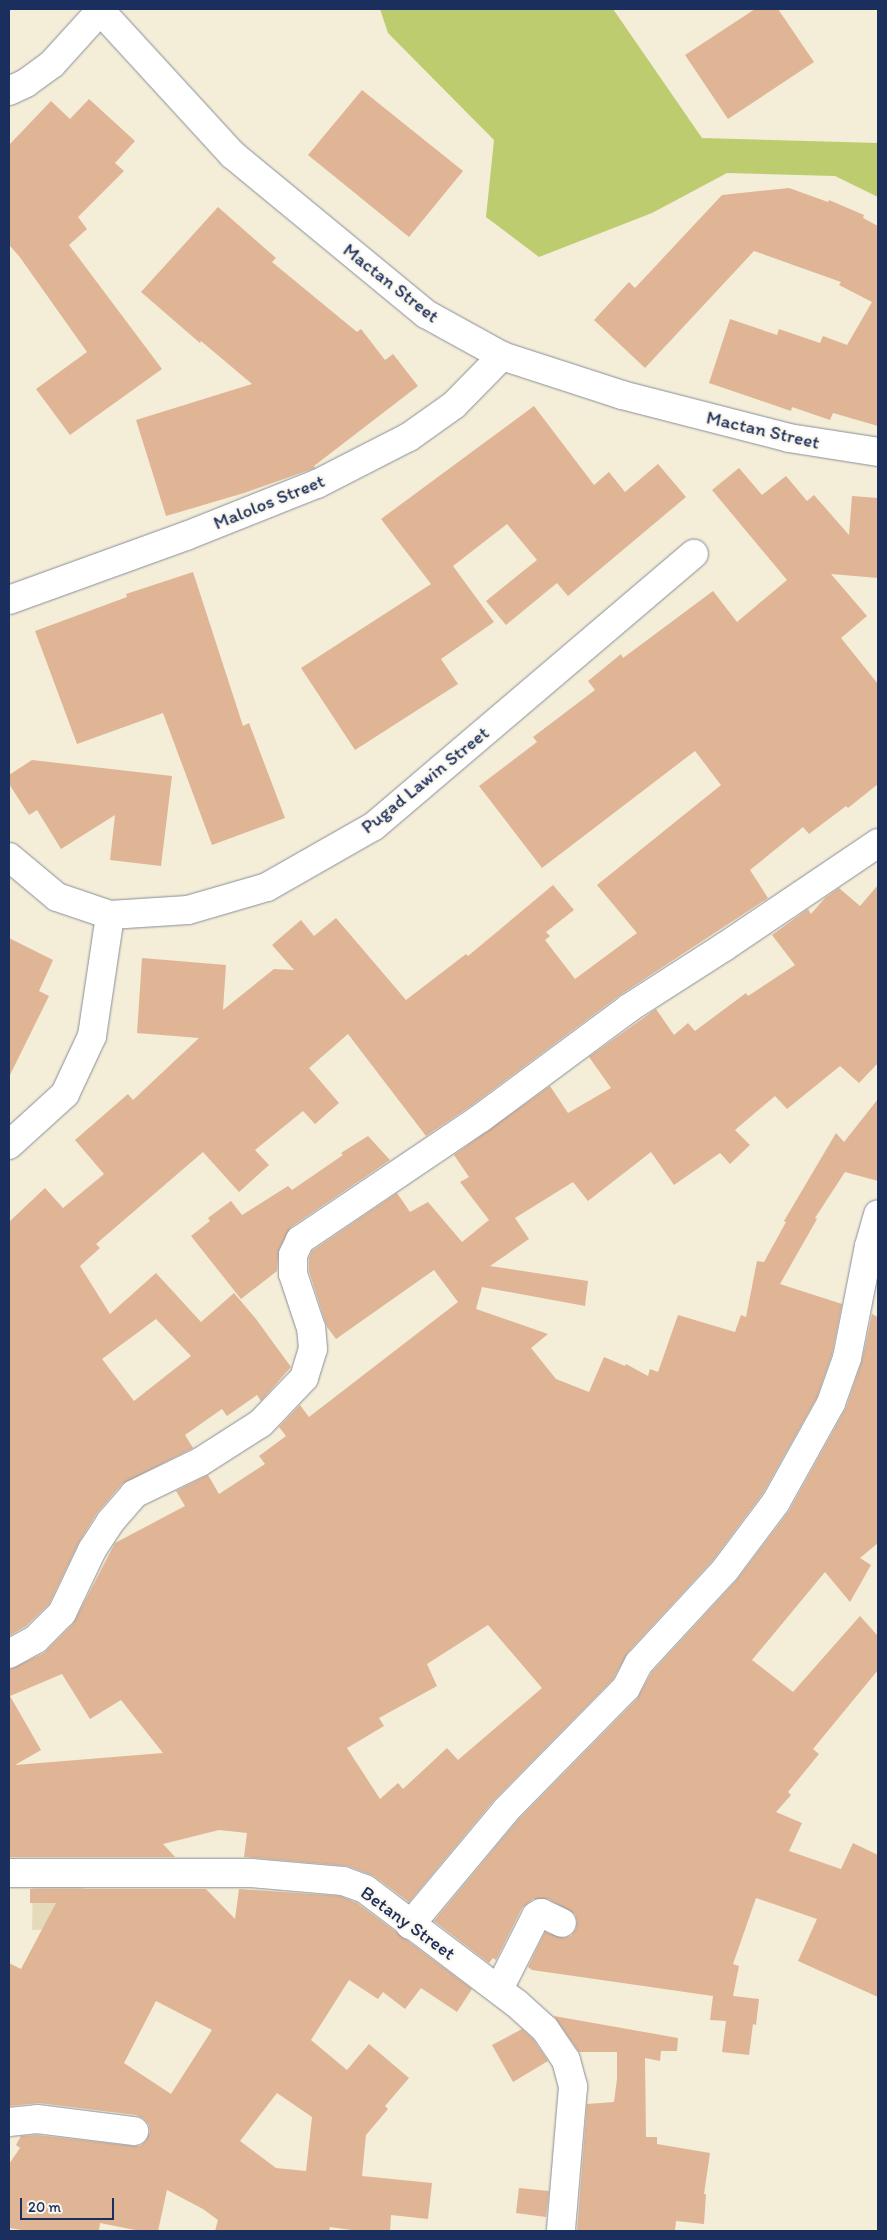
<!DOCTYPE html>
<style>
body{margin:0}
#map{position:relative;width:887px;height:2240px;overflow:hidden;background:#f4edd7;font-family:Itim,sans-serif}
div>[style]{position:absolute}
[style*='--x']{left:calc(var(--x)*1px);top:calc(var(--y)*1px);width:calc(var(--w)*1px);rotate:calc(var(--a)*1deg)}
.built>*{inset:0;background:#e5daba}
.green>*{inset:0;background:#bdcc6e}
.building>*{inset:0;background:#e0b596}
.roads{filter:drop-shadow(0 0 1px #888e9a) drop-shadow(0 0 1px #888e9a)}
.street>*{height:28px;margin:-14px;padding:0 14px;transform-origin:14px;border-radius:14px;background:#fff}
span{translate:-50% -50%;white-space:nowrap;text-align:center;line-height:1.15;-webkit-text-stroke:4.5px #fbf7ec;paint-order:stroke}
.street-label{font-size:19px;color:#1b2f5e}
.frame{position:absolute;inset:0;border:10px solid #1b2f5e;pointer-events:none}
.scale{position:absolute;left:20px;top:2198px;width:94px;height:22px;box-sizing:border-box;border:2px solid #1b2f5e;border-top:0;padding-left:6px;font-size:15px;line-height:18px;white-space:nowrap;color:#1b2f5e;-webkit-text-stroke:4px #fbf7ec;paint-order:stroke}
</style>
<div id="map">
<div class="built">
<div style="clip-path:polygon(82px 1883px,89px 1928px,32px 1930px,33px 1885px)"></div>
</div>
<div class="green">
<div style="clip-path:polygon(380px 9px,613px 9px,702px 138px,878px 143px,878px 197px,835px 176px,727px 173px,652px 213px,539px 257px,486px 217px,494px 140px,388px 33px)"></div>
</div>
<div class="building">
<div style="clip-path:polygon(755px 9px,778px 9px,814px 62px,728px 119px,685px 55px)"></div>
<div style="clip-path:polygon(362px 90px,463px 171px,409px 237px,308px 155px)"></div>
<div style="clip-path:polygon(89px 99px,135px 141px,115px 163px,124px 171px,78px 217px,87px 229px,69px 245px,162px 369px,70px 435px,36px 389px,87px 352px,19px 256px,9px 245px,9px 145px,51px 101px,70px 119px)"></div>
<div style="clip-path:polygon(789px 188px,828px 202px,829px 200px,864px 215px,863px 218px,878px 226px,878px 426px,833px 413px,830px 420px,792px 407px,791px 411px,709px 383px,730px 319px,777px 335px,779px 329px,820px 343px,823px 336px,847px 345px,872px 302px,839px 285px,841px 282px,754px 251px,645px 368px,594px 320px,629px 282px,635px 288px,722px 195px)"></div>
<div style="clip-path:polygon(218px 207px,276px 258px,272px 262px,357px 332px,361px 329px,385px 360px,393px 354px,418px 386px,314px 466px,315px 468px,244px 493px,166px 516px,136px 420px,252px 384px,201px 341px,200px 343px,141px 292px)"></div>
<div style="clip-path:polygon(534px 406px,594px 485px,609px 472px,625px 492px,658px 464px,686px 497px,568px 596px,557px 583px,506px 625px,486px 601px,537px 560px,507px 524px,453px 566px,494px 622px,441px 659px,458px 684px,355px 750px,301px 668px,431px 584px,381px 519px)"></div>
<div style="clip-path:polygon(evenodd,739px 468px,762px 495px,786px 476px,807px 501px,814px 495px,849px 535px,852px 496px,878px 498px,878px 578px,831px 574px,867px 616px,841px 638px,878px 684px,878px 784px,848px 808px,846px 806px,809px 834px,803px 827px,750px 870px,768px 898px,620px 995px,472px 1105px,426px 1136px,348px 1034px,309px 1068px,339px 1103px,315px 1124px,303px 1111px,255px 1150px,269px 1165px,239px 1192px,203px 1152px,96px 1244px,100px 1248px,80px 1266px,110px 1314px,156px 1273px,201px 1322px,234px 1293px,256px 1319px,291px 1367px,261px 1401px,257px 1395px,227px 1416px,222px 1409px,185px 1435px,193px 1448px,122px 1484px,97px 1513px,79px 1542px,49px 1604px,26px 1626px,9px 1636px,9px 1222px,45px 1188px,63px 1208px,104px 1174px,75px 1140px,128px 1094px,133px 1100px,199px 1038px,137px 1033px,142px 958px,226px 965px,223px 1010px,274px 969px,294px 970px,272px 945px,301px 920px,314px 936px,336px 918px,406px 1000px,466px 954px,468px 956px,553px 885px,574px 910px,546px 932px,550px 936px,545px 940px,575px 979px,637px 933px,597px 885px,721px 785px,695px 751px,542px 868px,479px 786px,537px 742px,533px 737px,595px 690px,588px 681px,621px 654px,623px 658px,713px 591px,737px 622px,787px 580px,712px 490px,739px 468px,156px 1319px,191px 1356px,134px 1401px,102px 1359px,156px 1319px)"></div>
<div style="clip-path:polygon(193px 572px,243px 726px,249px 723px,285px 818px,212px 845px,163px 713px,77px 744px,35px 631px,127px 597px,126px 594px)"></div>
<div style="clip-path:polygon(32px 760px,172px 776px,161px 866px,110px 860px,115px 815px,61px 849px,37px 810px,29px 815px,9px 784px,9px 775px)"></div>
<div style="clip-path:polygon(evenodd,878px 885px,878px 1063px,859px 1083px,840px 1066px,787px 1109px,775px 1096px,735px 1130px,750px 1145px,730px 1164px,720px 1153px,674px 1185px,651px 1152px,588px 1201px,573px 1182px,515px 1218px,529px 1239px,490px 1266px,588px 1281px,585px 1306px,482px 1287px,476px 1309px,548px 1334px,531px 1348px,556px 1379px,589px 1392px,604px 1357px,625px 1366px,626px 1364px,648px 1376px,650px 1369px,658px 1372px,678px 1315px,735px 1332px,741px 1315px,746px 1317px,757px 1261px,764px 1262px,786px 1222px,784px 1221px,836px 1133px,844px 1142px,878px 1099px,878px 1181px,845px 1172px,815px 1218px,817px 1219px,780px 1284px,842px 1304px,832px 1354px,817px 1397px,763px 1493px,713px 1560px,628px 1652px,613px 1679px,494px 1800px,409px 1902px,374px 1876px,348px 1866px,244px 1857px,247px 1833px,219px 1830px,163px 1844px,175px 1857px,9px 1857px,9px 1670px,44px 1653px,73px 1624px,115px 1543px,185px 1506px,176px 1491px,208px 1475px,219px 1494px,265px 1464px,259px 1456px,286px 1436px,279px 1427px,300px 1405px,309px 1417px,458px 1302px,434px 1270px,336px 1339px,327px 1327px,309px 1271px,309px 1258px,312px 1251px,397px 1193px,410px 1212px,428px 1202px,462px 1242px,489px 1220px,460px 1182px,469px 1177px,454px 1155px,550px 1086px,568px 1113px,611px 1088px,589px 1057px,656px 1009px,674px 1035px,688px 1023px,695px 1031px,746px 993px,748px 996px,795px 965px,772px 935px,808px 909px,811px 914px,825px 898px,839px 888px,860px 906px,878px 885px,488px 1625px,542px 1688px,458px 1760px,447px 1748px,403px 1789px,398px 1783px,380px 1799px,347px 1748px,384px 1726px,379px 1718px,437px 1686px,427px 1664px,488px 1625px,878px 885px,62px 1674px,90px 1719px,121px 1700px,163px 1753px,15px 1765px,41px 1750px,10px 1696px,62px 1674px)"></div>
<div style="clip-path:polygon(9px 938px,53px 960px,39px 991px,49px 996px,9px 1077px)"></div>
<div style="clip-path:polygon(368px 1136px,390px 1160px,291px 1227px,279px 1249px,277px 1271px,241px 1299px,191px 1236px,210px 1221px,208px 1218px,231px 1201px,242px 1215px,288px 1186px,292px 1190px,343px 1155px,341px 1153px)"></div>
<div style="clip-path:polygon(872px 1314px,878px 1317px,878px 1543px,860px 1558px,871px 1565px,850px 1602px,825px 1572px,752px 1660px,793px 1692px,860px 1616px,878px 1636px,878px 1670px,813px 1749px,819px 1754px,788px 1792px,791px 1795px,776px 1812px,802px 1823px,789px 1851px,841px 1869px,853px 1843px,878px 1855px,878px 1997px,798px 1961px,817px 1919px,756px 1898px,733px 1964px,739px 1966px,733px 1996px,759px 1999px,756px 2025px,753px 2024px,749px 2055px,722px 2052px,726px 2021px,710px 2020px,713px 1996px,532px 1970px,528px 1967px,545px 1932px,564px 1938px,571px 1936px,576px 1929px,577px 1921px,575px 1914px,548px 1899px,533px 1899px,522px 1908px,496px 1960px,493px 1958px,489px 1963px,434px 1921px,518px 1820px,637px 1699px,652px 1672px,736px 1581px,789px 1511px,846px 1408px,862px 1361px)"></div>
<div style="clip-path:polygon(evenodd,30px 1889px,206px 1889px,235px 1919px,239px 1889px,340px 1896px,357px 1903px,472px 1989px,457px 2012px,421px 1988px,405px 2009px,383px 1992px,378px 1999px,349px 1980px,311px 2040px,347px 2070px,369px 2044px,409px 2078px,385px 2106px,388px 2109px,366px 2135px,362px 2176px,432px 2183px,428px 2219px,391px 2215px,390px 2231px,358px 2231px,330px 2227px,329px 2231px,215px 2231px,218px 2220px,203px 2209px,167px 2190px,158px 2231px,140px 2231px,100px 2223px,99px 2231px,28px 2231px,9px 2228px,9px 2164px,20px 2148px,16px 2145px,21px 2136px,37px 2135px,133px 2146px,140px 2146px,146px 2141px,150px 2132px,149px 2125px,144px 2119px,136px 2115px,39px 2103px,9px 2106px,9px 1963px,21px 1969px,56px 1903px,30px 1903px,30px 1889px,156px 2001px,212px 2030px,171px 2094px,124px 2063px,156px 2001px,30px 1889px,277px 2093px,312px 2117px,306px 2171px,276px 2168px,240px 2141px,277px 2093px)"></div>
<div style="clip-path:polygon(554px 2016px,678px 2038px,677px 2051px,661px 2051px,660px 2061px,645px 2058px,646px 2137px,657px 2137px,657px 2144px,710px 2153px,704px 2194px,706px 2194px,704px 2224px,676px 2221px,675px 2231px,577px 2231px,587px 2104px,614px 2102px,617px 2079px,617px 2052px,579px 2052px)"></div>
<div style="clip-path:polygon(522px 2029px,533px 2039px,548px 2061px,513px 2082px,492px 2045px)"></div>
<div style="clip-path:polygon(519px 2188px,549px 2191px,546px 2217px,516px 2213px)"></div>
</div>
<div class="roads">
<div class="street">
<div style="--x:99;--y:9;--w:198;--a:47.5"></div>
<div style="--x:233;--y:155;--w:250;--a:39.5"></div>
<div style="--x:426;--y:314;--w:87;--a:28.9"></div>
<div style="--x:502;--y:356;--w:126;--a:18"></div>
<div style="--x:622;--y:395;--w:172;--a:14.4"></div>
<div style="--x:789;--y:438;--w:90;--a:8.9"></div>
<div style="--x:9;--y:91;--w:19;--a:-25"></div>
<div style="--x:26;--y:83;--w:32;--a:-36"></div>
<div style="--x:52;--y:64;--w:73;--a:-47.8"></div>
<div style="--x:9;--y:600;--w:188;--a:-19.9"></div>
<div style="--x:186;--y:536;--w:141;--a:-21.7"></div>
<div style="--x:317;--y:484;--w:103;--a:-27.1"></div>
<div style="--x:409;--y:437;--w:55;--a:-35.4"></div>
<div style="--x:454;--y:405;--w:69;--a:-45.6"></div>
<div style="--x:9;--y:857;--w:62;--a:39.8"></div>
<div style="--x:57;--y:897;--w:56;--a:18.8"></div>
<div style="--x:110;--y:915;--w:78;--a:-3.7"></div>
<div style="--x:188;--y:910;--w:82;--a:-16.2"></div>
<div style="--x:267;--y:887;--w:123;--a:-29.7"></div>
<div style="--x:374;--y:826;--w:420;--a:-40.4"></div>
<div style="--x:9;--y:1145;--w:76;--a:-42.3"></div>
<div style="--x:65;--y:1094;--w:64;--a:-65"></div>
<div style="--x:92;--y:1036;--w:122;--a:-81.5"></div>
<div style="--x:9;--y:1654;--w:31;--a:-29"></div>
<div style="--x:36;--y:1639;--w:37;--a:-45"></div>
<div style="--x:62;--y:1613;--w:70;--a:-64.5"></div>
<div style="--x:92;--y:1550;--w:33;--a:-57"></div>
<div style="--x:110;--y:1522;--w:37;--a:-49"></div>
<div style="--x:134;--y:1494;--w:73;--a:-25.9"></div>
<div style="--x:200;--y:1462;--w:72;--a:-32.6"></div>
<div style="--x:261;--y:1423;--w:62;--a:-46.3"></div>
<div style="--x:304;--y:1378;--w:30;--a:-73"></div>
<div style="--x:313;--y:1349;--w:21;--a:-95"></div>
<div style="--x:311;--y:1328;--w:57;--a:-108.4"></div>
<div style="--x:293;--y:1274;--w:19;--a:-90"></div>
<div style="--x:293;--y:1255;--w:17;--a:-65"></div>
<div style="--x:300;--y:1240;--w:218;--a:-34"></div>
<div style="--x:481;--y:1118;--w:184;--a:-36.6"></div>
<div style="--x:629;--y:1008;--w:113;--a:-32.7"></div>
<div style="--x:724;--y:947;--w:186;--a:-34"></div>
<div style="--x:9;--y:1873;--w:242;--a:0"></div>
<div style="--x:251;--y:1873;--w:92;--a:5"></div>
<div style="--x:343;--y:1881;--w:23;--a:20"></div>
<div style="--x:365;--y:1889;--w:189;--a:37.1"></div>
<div style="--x:516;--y:2003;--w:39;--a:42"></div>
<div style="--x:545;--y:2029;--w:37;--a:56"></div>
<div style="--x:566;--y:2060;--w:28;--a:75"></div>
<div style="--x:573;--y:2087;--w:144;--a:94.8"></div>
<div style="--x:410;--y:1925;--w:150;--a:-50.1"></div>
<div style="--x:506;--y:1810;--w:171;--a:-45.5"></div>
<div style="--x:626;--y:1688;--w:28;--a:-63"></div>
<div style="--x:639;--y:1663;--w:127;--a:-47.2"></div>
<div style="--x:725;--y:1570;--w:85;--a:-53.1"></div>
<div style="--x:776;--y:1502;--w:113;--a:-60.9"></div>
<div style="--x:831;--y:1403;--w:48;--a:-70.4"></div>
<div style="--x:847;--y:1358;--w:114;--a:-78.9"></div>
<div style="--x:869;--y:1246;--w:33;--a:-74"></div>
<div style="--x:499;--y:1989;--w:82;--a:-63.1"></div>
<div style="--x:536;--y:1916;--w:6;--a:-31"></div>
<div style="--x:541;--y:1913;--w:23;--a:25"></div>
<div style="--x:9;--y:2122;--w:28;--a:-6"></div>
<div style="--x:37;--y:2119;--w:98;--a:7.1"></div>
</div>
</div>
<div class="street-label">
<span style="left:391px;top:283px;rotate:38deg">Mactan Street</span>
<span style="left:763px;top:430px;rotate:13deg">Mactan Street</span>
<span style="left:269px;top:502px;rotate:-22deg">Malolos Street</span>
<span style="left:425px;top:780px;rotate:-39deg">Pugad Lawin Street</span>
<span style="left:408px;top:1923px;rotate:36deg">Betany Street</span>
</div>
<div class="frame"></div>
<div class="scale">20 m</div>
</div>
